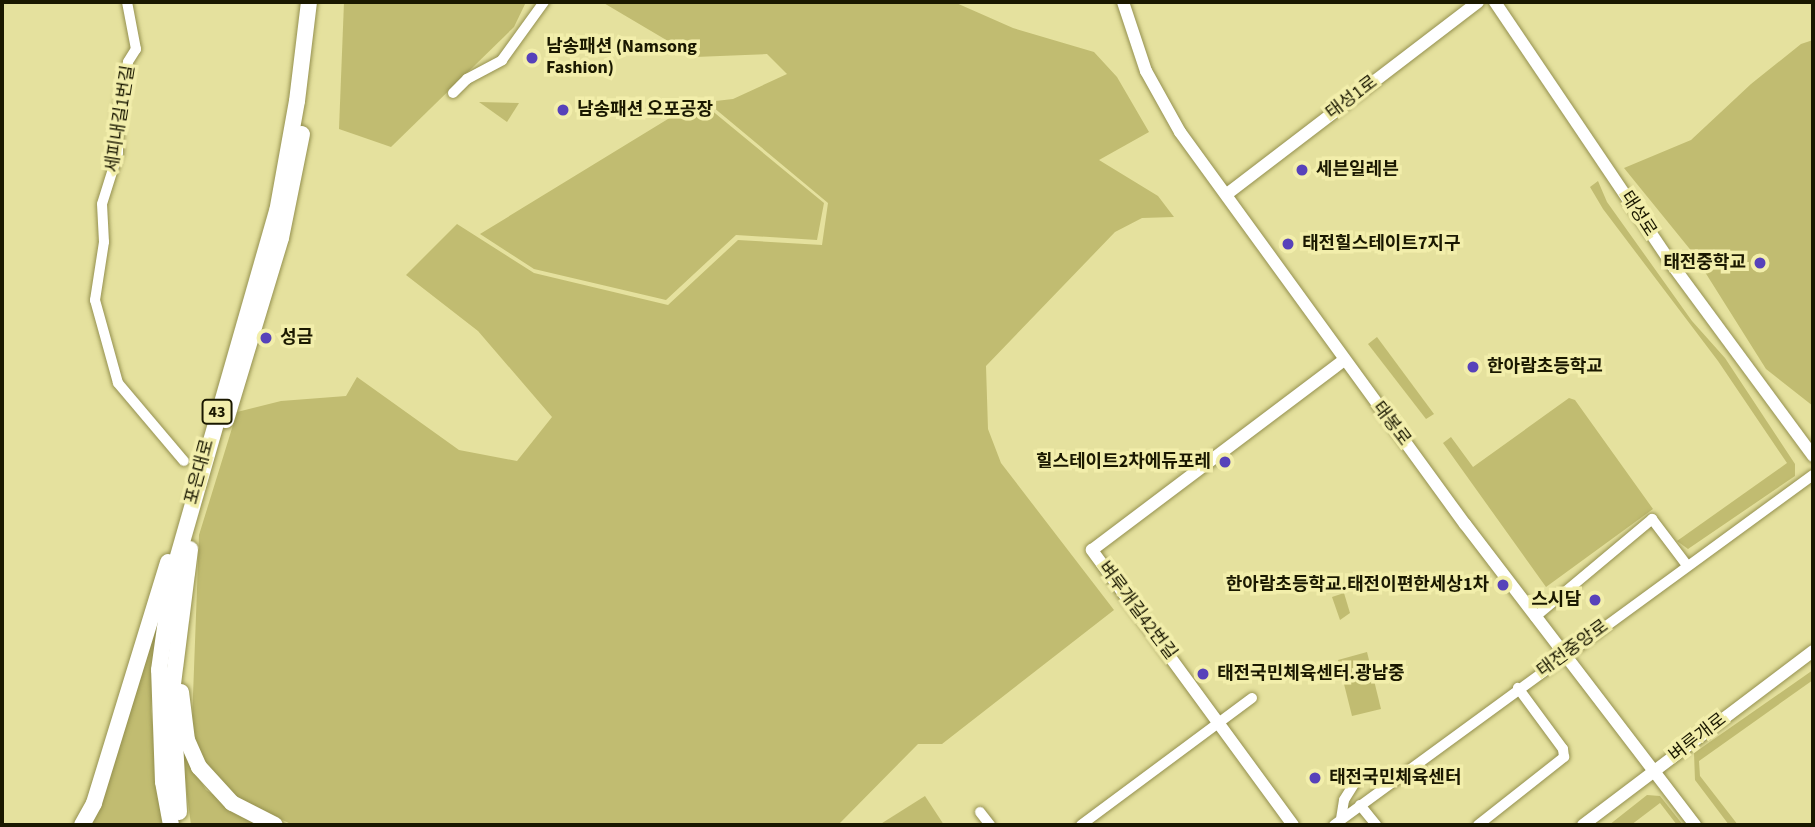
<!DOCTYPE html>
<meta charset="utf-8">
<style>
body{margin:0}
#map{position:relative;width:1815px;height:827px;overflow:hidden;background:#e5e19e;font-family:"Source Sans 3","Noto Sans KR",sans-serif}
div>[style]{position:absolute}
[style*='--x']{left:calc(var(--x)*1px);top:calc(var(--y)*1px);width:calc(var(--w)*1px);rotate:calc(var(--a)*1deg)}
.green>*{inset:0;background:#c1bc71}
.roads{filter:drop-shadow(0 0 2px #94904f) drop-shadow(0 0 2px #94904f)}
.minor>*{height:10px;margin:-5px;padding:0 5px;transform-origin:5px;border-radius:5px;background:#fff}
.tertiary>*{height:12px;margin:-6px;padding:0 6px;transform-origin:6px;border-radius:6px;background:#fff}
.trunk>*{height:16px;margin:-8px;padding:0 8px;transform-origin:8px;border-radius:8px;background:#fff}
.dots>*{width:19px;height:19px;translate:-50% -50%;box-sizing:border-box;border:4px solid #f2eeab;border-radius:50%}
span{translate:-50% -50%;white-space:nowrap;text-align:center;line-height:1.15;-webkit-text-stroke:7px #f2eeab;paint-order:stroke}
.shield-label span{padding:2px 5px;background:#f2eeab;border:2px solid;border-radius:5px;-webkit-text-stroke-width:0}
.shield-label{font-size:16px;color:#1a1800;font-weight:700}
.poi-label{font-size:18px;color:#1a1800;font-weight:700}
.left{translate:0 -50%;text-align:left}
.right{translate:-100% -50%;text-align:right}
.street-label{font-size:18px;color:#1a1800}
.frame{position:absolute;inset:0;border:4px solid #1a1800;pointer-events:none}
</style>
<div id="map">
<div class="green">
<div style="clip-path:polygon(344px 2px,526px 2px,514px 27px,391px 147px,339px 129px)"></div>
<div style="clip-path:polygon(602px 2px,954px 2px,1013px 28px,1094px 52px,1117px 77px,1149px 132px,1099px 160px,1158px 196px,1174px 217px,1142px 218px,1115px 232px,986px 366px,988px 429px,1001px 463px,1114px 610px,942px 744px,918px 744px,838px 825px,293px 825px,238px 799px,215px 779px,198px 753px,192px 722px,199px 535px,237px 412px,281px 401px,346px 396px,357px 377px,459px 450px,517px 461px,552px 417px,478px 331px,406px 275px,457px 224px,534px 273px,668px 305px,738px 240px,822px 245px,828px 203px,707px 102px,733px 99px,787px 74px,767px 54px,695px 57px)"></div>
<div style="clip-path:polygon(1813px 40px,1813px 406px,1766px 369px,1693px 253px,1624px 168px,1691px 140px,1751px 84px,1801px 44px)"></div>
<div style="clip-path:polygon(699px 100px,824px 203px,817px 240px,736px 235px,666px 300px,534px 269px,480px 234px)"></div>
<div style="clip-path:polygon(479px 102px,519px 103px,507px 122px)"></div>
<div style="clip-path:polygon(1598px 181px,1607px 202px,1692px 321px,1725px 358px,1795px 464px,1795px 476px,1688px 549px,1677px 541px,1787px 463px,1718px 361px,1603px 209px,1590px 187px)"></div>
<div style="clip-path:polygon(1377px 337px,1434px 414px,1426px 419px,1368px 344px)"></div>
<div style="clip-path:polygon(1569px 398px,1575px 400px,1653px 509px,1546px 587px,1443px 443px,1451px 437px,1473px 467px)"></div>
<div style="clip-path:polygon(1344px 593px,1350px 613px,1340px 620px,1332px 597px)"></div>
<div style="clip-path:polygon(157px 617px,151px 711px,165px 825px,89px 825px)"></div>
<div style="clip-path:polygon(1367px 652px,1381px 709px,1352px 716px,1338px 660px)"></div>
<div style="clip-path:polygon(1813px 670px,1813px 680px,1699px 761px,1700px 776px,1738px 825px,1729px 825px,1695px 780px,1694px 753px)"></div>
<div style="clip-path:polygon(181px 748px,206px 790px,261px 825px,191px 825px)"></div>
<div style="clip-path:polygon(1647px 795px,1660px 796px,1683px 825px,1677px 825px,1660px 803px,1631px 825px,1609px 825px)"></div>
<div style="clip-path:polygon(925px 796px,944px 825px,879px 825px)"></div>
</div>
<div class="roads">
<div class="minor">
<div style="--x:127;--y:2;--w:48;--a:79.2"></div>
<div style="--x:136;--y:49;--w:15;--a:122"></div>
<div style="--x:128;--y:62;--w:55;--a:100.5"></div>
<div style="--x:118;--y:116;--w:37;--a:90"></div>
<div style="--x:118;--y:153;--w:53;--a:107.4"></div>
<div style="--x:102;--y:204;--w:38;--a:87"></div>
<div style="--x:104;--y:242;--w:59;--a:98.8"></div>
<div style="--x:95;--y:300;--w:86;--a:74.5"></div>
<div style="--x:118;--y:383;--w:102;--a:49.8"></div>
<div style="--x:453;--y:93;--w:20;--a:-45"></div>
<div style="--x:467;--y:79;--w:40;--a:-28"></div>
<div style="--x:502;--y:60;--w:72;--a:-54.1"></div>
<div style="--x:1535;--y:617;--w:153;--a:-39.9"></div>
<div style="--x:1652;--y:519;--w:56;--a:52.9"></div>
<div style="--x:1360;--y:805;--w:26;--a:51"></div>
<div style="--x:980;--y:812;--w:16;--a:52"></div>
<div style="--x:1341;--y:819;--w:19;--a:-81"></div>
<div style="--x:1344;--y:800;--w:32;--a:-58"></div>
<div style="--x:1081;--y:825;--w:213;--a:-36.6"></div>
<div style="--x:1334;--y:825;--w:593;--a:-36.16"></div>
<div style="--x:1478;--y:825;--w:110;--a:-38.3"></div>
<div style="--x:1564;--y:757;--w:8;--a:-97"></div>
<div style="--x:1563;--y:749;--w:76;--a:-126.4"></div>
</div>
<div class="tertiary">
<div style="--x:1123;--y:2;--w:73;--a:71.6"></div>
<div style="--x:1146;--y:71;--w:70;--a:60.9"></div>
<div style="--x:1180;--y:132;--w:485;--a:54"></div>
<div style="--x:1465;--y:524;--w:379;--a:52.6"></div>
<div style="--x:1495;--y:2;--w:318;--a:56"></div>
<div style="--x:1673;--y:266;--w:236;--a:53.6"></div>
<div style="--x:1227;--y:194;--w:316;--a:-37.4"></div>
<div style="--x:1293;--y:825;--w:341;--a:-126.2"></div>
<div style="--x:1092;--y:550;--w:316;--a:-37"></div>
<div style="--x:1583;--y:825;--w:288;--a:-37.1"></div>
</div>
<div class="trunk">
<div style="--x:226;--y:420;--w:190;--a:-73.2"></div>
<div style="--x:281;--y:238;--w:106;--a:-78.6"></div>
<div style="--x:181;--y:692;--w:48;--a:82.9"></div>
<div style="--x:187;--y:740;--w:30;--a:66"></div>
<div style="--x:199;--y:767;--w:49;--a:47.5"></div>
<div style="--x:232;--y:803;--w:48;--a:27.1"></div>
<div style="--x:179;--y:812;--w:120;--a:-93.3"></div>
<div style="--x:172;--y:692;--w:144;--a:-82.8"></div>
<div style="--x:82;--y:825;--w:25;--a:-61"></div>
<div style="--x:94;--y:803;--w:252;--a:-72.9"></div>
<div style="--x:171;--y:825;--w:44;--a:-100.5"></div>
<div style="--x:163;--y:782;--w:112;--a:-92"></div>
<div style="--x:159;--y:670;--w:94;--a:-82"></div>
<div style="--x:172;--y:577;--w:380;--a:-74"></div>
<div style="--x:277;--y:212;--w:113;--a:-79.8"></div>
<div style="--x:297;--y:101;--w:100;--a:-83.1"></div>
</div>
</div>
<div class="dots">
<div style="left:532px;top:58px;background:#5742ba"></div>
<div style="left:563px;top:110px;background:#5742ba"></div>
<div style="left:1302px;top:170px;background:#5742ba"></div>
<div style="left:1288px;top:244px;background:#5742ba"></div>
<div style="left:1760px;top:263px;background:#5742ba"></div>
<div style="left:266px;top:338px;background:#5742ba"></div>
<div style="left:1473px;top:367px;background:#5742ba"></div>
<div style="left:1225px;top:462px;background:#5742ba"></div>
<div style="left:1503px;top:585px;background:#5742ba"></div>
<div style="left:1595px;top:600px;background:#5742ba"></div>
<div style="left:1203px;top:674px;background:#5742ba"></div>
<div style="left:1315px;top:778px;background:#5742ba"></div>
</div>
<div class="shield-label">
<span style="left:217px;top:412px">43</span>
</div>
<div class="poi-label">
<span class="left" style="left:546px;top:58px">남송패션 (Namsong<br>Fashion)</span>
<span class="left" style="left:577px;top:110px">남송패션 오포공장</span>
<span class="left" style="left:1316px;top:170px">세븐일레븐</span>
<span class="left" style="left:1302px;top:244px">태전힐스테이트7지구</span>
<span class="right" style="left:1746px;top:263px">태전중학교</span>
<span class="left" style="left:280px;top:338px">성금</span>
<span class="left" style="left:1487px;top:367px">한아람초등학교</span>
<span class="right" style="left:1211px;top:462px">힐스테이트2차에듀포레</span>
<span class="right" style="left:1489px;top:585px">한아람초등학교.태전이편한세상1차</span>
<span class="right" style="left:1581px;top:600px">스시담</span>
<span class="left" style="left:1217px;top:674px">태전국민체육센터.광남중</span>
<span class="left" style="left:1329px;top:778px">태전국민체육센터</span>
</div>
<div class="street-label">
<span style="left:1352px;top:98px;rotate:-37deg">태성1로</span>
<span style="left:121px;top:119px;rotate:-81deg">세피내길1번길</span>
<span style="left:1638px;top:214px;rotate:57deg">태성로</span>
<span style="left:1391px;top:424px;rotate:53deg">태봉로</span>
<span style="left:200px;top:472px;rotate:-75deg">포은대로</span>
<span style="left:1137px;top:611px;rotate:53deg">벼루개길42번길</span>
<span style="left:1573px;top:649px;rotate:-36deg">태전중앙로</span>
<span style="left:1698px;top:738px;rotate:-38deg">벼루개로</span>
</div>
<div class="frame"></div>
</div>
